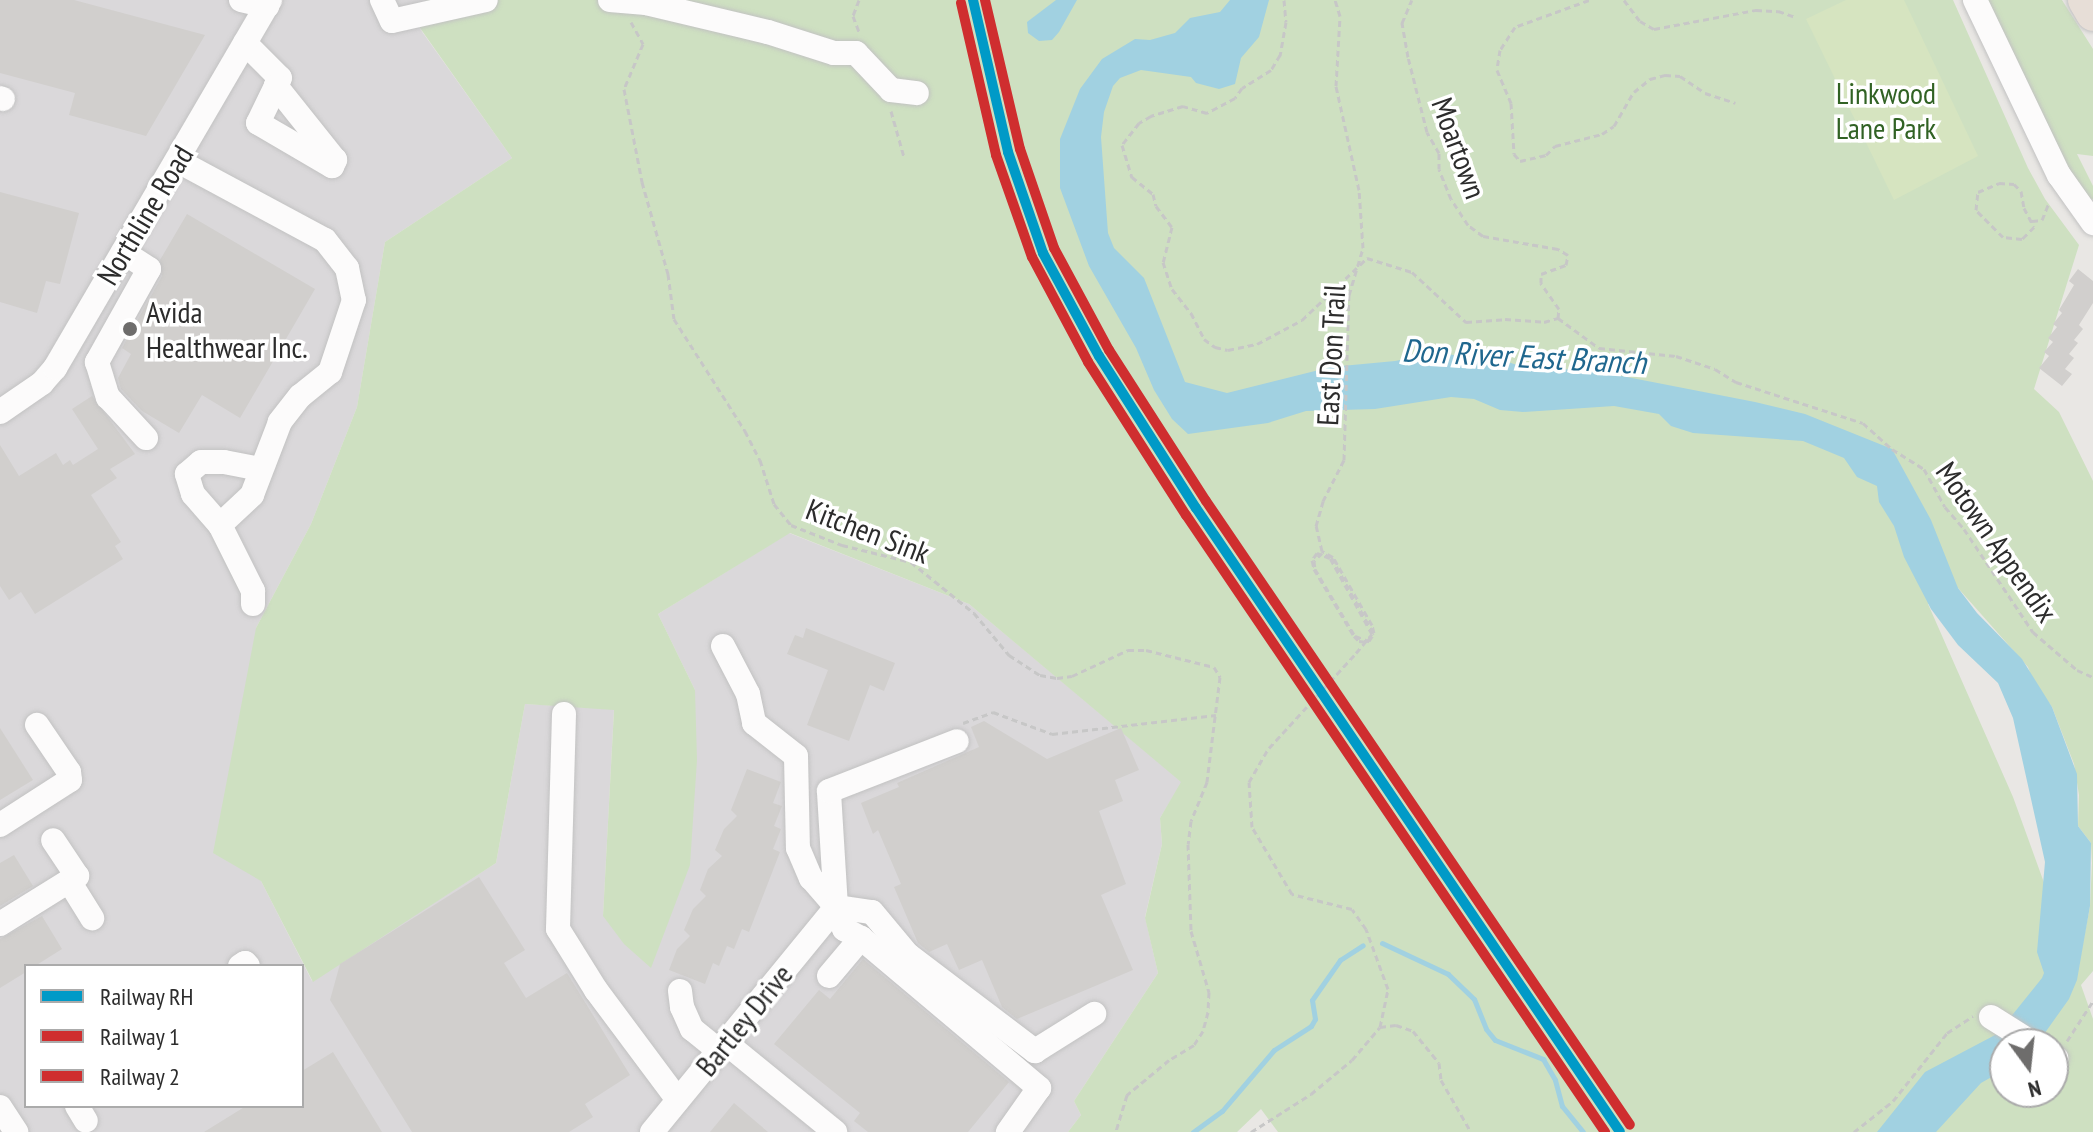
<!DOCTYPE html>
<style>
body{margin:0}
#map{position:relative;width:2093px;height:1132px;overflow:hidden;background:#e9e7e4;font-family:"PT Sans Narrow",sans-serif}
div>[style]{position:absolute}
[style*='--x']{left:calc(var(--x)*1px);top:calc(var(--y)*1px);width:calc(var(--w)*1px);rotate:calc(var(--a)*1deg)}
.industrial>*{inset:0;background:#dad8da}
.green>*{inset:0;background:#cee0c1}
.pitch>*{inset:0;background:#d6e4c0}
.water>*{inset:0;background:#a1d1e1}
.stream>*{height:5px;margin:-2.5px;padding:0 2.5px;transform-origin:2.5px;border-radius:2.5px;background:#a1d1e1}
.building>*{inset:0;background:#d1cfcd}
.path>*{height:3px;margin-top:-1.5px;transform-origin:0;background:repeating-linear-gradient(90deg,#c7c7c7 0 6px,transparent 0 10px)}
.roads{filter:drop-shadow(0 0 2px #c2c2c2) drop-shadow(0 0 2px #c2c2c2)}
.minor>*{height:24px;margin:-12px;padding:0 12px;transform-origin:12px;border-radius:12px;background:#fcfbfb}
.highway>*{height:34px;margin:-17px;padding:0 17px;transform-origin:17px;border-radius:17px;background:#e7ded7}
.path-bridge>*{height:3px;margin-top:-1.5px;transform-origin:0;background:repeating-linear-gradient(90deg,#c7c7c7 0 6px,transparent 0 10px)}
.rail-1>*{height:10px;margin:-5px;padding:0 5px;transform-origin:5px;border-radius:5px;background:#009ac7}
.rail-2>*{height:10px;margin:-5px;padding:0 5px;transform-origin:5px;border-radius:5px;background:#cf2e2f}
.rail-3>*{height:10px;margin:-5px;padding:0 5px;transform-origin:5px;border-radius:5px;background:#cf2e2f}
.dots>*{width:22px;height:22px;translate:-50% -50%;box-sizing:border-box;border:4px solid #fff;border-radius:50%}
span{translate:-50% -50%;white-space:nowrap;text-align:center;line-height:1.15;-webkit-text-stroke:7px #fff;paint-order:stroke}
.park-label{font-size:30px;color:#316224}
.street-label{font-size:30px;color:#2c2c2c}
.poi-label{font-size:30px;color:#2c2c2c}
.left{translate:0 -50%;text-align:left}
.water-label{font-size:32px;color:#1f678e;font-style:italic}
.legend{position:absolute;left:24px;top:964px;width:280px;height:144px;box-sizing:border-box;background:#fff;border:2px solid #ababab;margin:0;padding:10px 14px;list-style:none;font-size:24px;color:#2c2c2c}
.legend li{display:flex;align-items:center;gap:16px;height:40px}
.legend b{width:40px;border:2px solid #ababab}
.north{position:absolute;left:1989px;top:1028px;width:80px;height:80px;box-sizing:border-box;background:#fff;border:2px solid #ababab;border-radius:50%;rotate:165deg;font-size:22px;font-weight:700;line-height:32px;text-align:center;color:#2c2c2c}
.north::after{content:'';display:block;margin:auto;width:28px;height:36px;background:#6e6d6c;clip-path:polygon(50% 0,100% 100%,50% 72%,0 100%)}
</style>
<div id="map">
<div class="industrial">
<div style="clip-path:polygon(evenodd,0 0,428px 0,408px 12px,512px 158px,385px 242px,357px 407px,311px 524px,256px 628px,261px 881px,312px 981px,496px 863px,525px 704px,614px 709px,603px 916px,695px 690px,658px 614px,789px 533px,969px 604px,1182px 782px,1160px 818px,1162px 844px,1145px 917px,1158px 973px,1074px 1101px,1081px 1115px,1068px 1132px,0 1132px,0 0,26px 966px,302px 966px,302px 1106px,26px 1106px,26px 966px)"></div>
</div>
<div class="green">
<div style="clip-path:polygon(evenodd,428px 0,1953px 0,2028px 168px,2045px 199px,2079px 245px,2034px 389px,2059px 412px,2093px 481px,2093px 971px,2081px 985px,2093px 1019px,2093px 1132px,1278px 1132px,1261px 1109px,1237px 1132px,1068px 1132px,1081px 1115px,1074px 1101px,1158px 973px,1145px 918px,1162px 844px,1160px 818px,1181px 782px,969px 604px,790px 533px,658px 614px,695px 690px,697px 760px,690px 865px,651px 968px,624px 944px,603px 916px,614px 710px,525px 704px,496px 863px,313px 982px,261px 881px,213px 853px,256px 628px,311px 524px,357px 407px,385px 242px,512px 158px,408px 11px,428px 0,1958px 588px,2028px 667px,2033px 681px,2052px 707px,2074px 764px,2079px 795px,2078px 826px,2091px 843px,2092px 863px,2090px 906px,2077px 974px,2013px 797px,1928px 604px,1958px 588px,428px 0,2005px 1044px,2053px 1044px,2053px 1092px,2005px 1092px,2005px 1044px)"></div>
<div style="clip-path:polygon(1986px 0,2062px 0,2093px 49px,2093px 156px,2077px 154px,2093px 186px,2093px 199px,2088px 201px,2072px 179px)"></div>
</div>
<div class="pitch">
<div style="clip-path:polygon(1846px 0,1904px 0,1978px 156px,1894px 200px,1806px 19px)"></div>
</div>
<div class="water">
<div style="clip-path:polygon(1056px 0,1077px 0,1059px 32px,1052px 40px,1039px 41px,1028px 33px,1027px 22px)"></div>
<div style="clip-path:polygon(1230px 0,1269px 0,1259px 37px,1241px 58px,1235px 84px,1219px 89px,1196px 83px,1191px 77px,1141px 70px,1120px 78px,1113px 86px,1104px 112px,1101px 137px,1108px 233px,1114px 248px,1144px 278px,1185px 382px,1227px 393px,1331px 367px,1395px 361px,1441px 352px,1485px 363px,1508px 362px,1523px 367px,1596px 371px,1755px 402px,1805px 414px,1892px 449px,1931px 520px,1958px 588px,1977px 613px,2022px 659px,2052px 707px,2077px 774px,2078px 826px,2091px 843px,2090px 906px,2077px 980px,2069px 999px,2037px 1044px,2005px 1044px,2005px 1075px,1995px 1075px,1981px 1083px,1936px 1132px,1877px 1132px,1925px 1072px,1997px 1034px,2042px 978px,2044px 973px,2037px 952px,2045px 862px,2013px 718px,1998px 683px,1958px 645px,1931px 609px,1904px 557px,1894px 526px,1879px 502px,1877px 486px,1857px 477px,1844px 458px,1803px 441px,1693px 433px,1671px 426px,1659px 414px,1614px 406px,1523px 412px,1500px 410px,1474px 399px,1451px 397px,1375px 409px,1306px 411px,1268px 423px,1188px 434px,1172px 419px,1154px 390px,1136px 348px,1089px 266px,1060px 188px,1060px 139px,1080px 89px,1102px 59px,1135px 39px,1150px 40px,1175px 33px,1190px 18px,1220px 12px)"></div>
</div>
<div class="stream">
<div style="--x:1382;--y:943;--w:73;--a:25.2"></div>
<div style="--x:1448;--y:974;--w:36;--a:44"></div>
<div style="--x:1474;--y:999;--w:32;--a:68"></div>
<div style="--x:1486;--y:1029;--w:14;--a:51"></div>
<div style="--x:1495;--y:1040;--w:52;--a:21.6"></div>
<div style="--x:1543;--y:1059;--w:24;--a:60"></div>
<div style="--x:1555;--y:1080;--w:27;--a:75"></div>
<div style="--x:1562;--y:1106;--w:33;--a:51"></div>
<div style="--x:1193;--y:1132;--w:36;--a:-36"></div>
<div style="--x:1222;--y:1111;--w:80;--a:-49.6"></div>
<div style="--x:1274;--y:1050;--w:44;--a:-33"></div>
<div style="--x:1311;--y:1026;--w:8;--a:-60"></div>
<div style="--x:1315;--y:1019;--w:19;--a:-99"></div>
<div style="--x:1312;--y:1000;--w:49;--a:-55"></div>
<div style="--x:1340;--y:960;--w:27;--a:-33"></div>
</div>
<div class="building">
<div style="clip-path:polygon(0 0,74px 0,205px 35px,146px 136px,69px 115px,75px 93px,0 73px)"></div>
<div style="clip-path:polygon(0 192px,79px 213px,60px 284px,46px 281px,37px 313px,0 302px)"></div>
<div style="clip-path:polygon(187px 214px,315px 289px,240px 418px,202px 395px,179px 433px,142px 411px,121px 389px,118px 378px,131px 354px,122px 348px,162px 276px,160px 260px)"></div>
<div style="clip-path:polygon(2078px 269px,2093px 281px,2093px 303px,2079px 325px,2083px 329px,2074px 340px,2078px 343px,2069px 354px,2074px 358px,2065px 369px,2072px 374px,2062px 386px,2039px 368px,2049px 356px,2044px 352px,2053px 342px,2048px 338px,2057px 327px,2053px 324px,2062px 313px,2059px 310px,2074px 285px,2069px 281px)"></div>
<div style="clip-path:polygon(92px 396px,135px 454px,110px 469px,117px 478px,91px 495px,121px 542px,115px 546px,123px 559px,35px 614px,21px 592px,9px 600px,0 586px,0 445px,19px 476px,56px 453px,63px 465px,70px 460px,73px 465px,98px 449px,72px 409px)"></div>
<div style="clip-path:polygon(806px 628px,895px 663px,884px 691px,870px 685px,849px 741px,807px 725px,828px 670px,787px 654px,795px 635px,803px 638px)"></div>
<div style="clip-path:polygon(984px 721px,1047px 759px,1121px 728px,1139px 770px,1115px 780px,1123px 801px,1099px 811px,1126px 884px,1101px 895px,1133px 970px,1017px 1019px,1002px 1007px,982px 960px,959px 970px,947px 944px,929px 952px,918px 943px,894px 887px,901px 884px,878px 830px,873px 834px,861px 803px,899px 787px,897px 783px,979px 747px,971px 727px)"></div>
<div style="clip-path:polygon(0 728px,33px 780px,0 800px)"></div>
<div style="clip-path:polygon(747px 769px,781px 782px,773px 803px,782px 806px,774px 826px,781px 829px,773px 849px,780px 852px,749px 932px,742px 929px,734px 949px,727px 946px,719px 966px,713px 963px,705px 984px,669px 970px,677px 949px,690px 936px,684px 930px,693px 909px,706px 896px,700px 890px,708px 869px,722px 856px,715px 850px,724px 829px,737px 816px,731px 810px)"></div>
<div style="clip-path:polygon(14px 855px,33px 886px,0 906px,0 863px)"></div>
<div style="clip-path:polygon(479px 877px,525px 950px,504px 963px,526px 998px,567px 973px,630px 1075px,585px 1104px,593px 1117px,569px 1132px,412px 1132px,330px 1000px,340px 964px)"></div>
<div style="clip-path:polygon(42px 916px,62px 949px,35px 966px,26px 966px,26px 972px,0 988px,0 939px)"></div>
<div style="clip-path:polygon(863px 959px,1009px 1082px,968px 1132px,868px 1132px,854px 1121px,860px 1113px,774px 1044px,819px 990px,830px 999px)"></div>
<div style="clip-path:polygon(333px 1052px,382px 1132px,204px 1132px,246px 1106px,302px 1106px,302px 1071px)"></div>
<div style="clip-path:polygon(734px 1103px,768px 1132px,710px 1132px)"></div>
</div>
<div class="path">
<div style="--x:859;--y:0;--w:17;--a:111"></div>
<div style="--x:853;--y:16;--w:19;--a:69"></div>
<div style="--x:1284;--y:0;--w:22;--a:85"></div>
<div style="--x:1286;--y:22;--w:34;--a:100"></div>
<div style="--x:1280;--y:55;--w:17;--a:121"></div>
<div style="--x:1271;--y:70;--w:34;--a:148"></div>
<div style="--x:1242;--y:88;--w:12;--a:125"></div>
<div style="--x:1235;--y:98;--w:32;--a:152"></div>
<div style="--x:1207;--y:113;--w:25;--a:-164"></div>
<div style="--x:1183;--y:106;--w:34;--a:163"></div>
<div style="--x:1151;--y:116;--w:14;--a:150"></div>
<div style="--x:1139;--y:123;--w:28;--a:128"></div>
<div style="--x:1122;--y:145;--w:34;--a:73"></div>
<div style="--x:1132;--y:177;--w:27;--a:39"></div>
<div style="--x:1153;--y:194;--w:12;--a:76"></div>
<div style="--x:1156;--y:206;--w:26;--a:53"></div>
<div style="--x:1172;--y:227;--w:36;--a:104"></div>
<div style="--x:1163;--y:262;--w:28;--a:72"></div>
<div style="--x:1172;--y:289;--w:31;--a:52"></div>
<div style="--x:1191;--y:313;--w:29;--a:63"></div>
<div style="--x:1204;--y:339;--w:14;--a:36"></div>
<div style="--x:1215;--y:347;--w:13;--a:13"></div>
<div style="--x:1228;--y:350;--w:30;--a:-12"></div>
<div style="--x:1257;--y:344;--w:51;--a:-28.1"></div>
<div style="--x:1302;--y:320;--w:90;--a:-43.6"></div>
<div style="--x:1367;--y:258;--w:47;--a:17.3"></div>
<div style="--x:1412;--y:272;--w:74;--a:42.8"></div>
<div style="--x:1466;--y:322;--w:39;--a:-4"></div>
<div style="--x:1505;--y:319;--w:39;--a:4"></div>
<div style="--x:1544;--y:322;--w:15;--a:-16"></div>
<div style="--x:1558;--y:318;--w:9;--a:-84"></div>
<div style="--x:1559;--y:309;--w:32;--a:-125"></div>
<div style="--x:1541;--y:283;--w:9;--a:-90"></div>
<div style="--x:1541;--y:274;--w:27;--a:-20"></div>
<div style="--x:1566;--y:265;--w:10;--a:-79"></div>
<div style="--x:1568;--y:255;--w:12;--a:-149"></div>
<div style="--x:1558;--y:249;--w:76;--a:-170.2"></div>
<div style="--x:1483;--y:236;--w:19;--a:-144"></div>
<div style="--x:1468;--y:225;--w:31;--a:-123"></div>
<div style="--x:1451;--y:199;--w:32;--a:-112"></div>
<div style="--x:1439;--y:169;--w:16;--a:-90"></div>
<div style="--x:1439;--y:153;--w:24;--a:-120"></div>
<div style="--x:1427;--y:132;--w:77;--a:-104.2"></div>
<div style="--x:1408;--y:57;--w:35;--a:-100"></div>
<div style="--x:1402;--y:23;--w:25;--a:-67"></div>
<div style="--x:1589;--y:0;--w:79;--a:160"></div>
<div style="--x:1515;--y:27;--w:27;--a:123"></div>
<div style="--x:1500;--y:50;--w:20;--a:99"></div>
<div style="--x:1497;--y:70;--w:36;--a:67"></div>
<div style="--x:1511;--y:103;--w:51;--a:86.6"></div>
<div style="--x:1514;--y:154;--w:9;--a:49"></div>
<div style="--x:1520;--y:161;--w:27;--a:-13"></div>
<div style="--x:1546;--y:155;--w:13;--a:-45"></div>
<div style="--x:1555;--y:146;--w:49;--a:-14.3"></div>
<div style="--x:1602;--y:134;--w:14;--a:-34"></div>
<div style="--x:1614;--y:126;--w:39;--a:-60"></div>
<div style="--x:1634;--y:92;--w:21;--a:-39"></div>
<div style="--x:1650;--y:79;--w:16;--a:-15"></div>
<div style="--x:1665;--y:75;--w:15;--a:4"></div>
<div style="--x:1680;--y:76;--w:30;--a:34"></div>
<div style="--x:1705;--y:93;--w:32;--a:18"></div>
<div style="--x:1624;--y:0;--w:26;--a:53"></div>
<div style="--x:1640;--y:21;--w:16;--a:30"></div>
<div style="--x:1654;--y:29;--w:104;--a:-10.6"></div>
<div style="--x:1756;--y:10;--w:22;--a:3"></div>
<div style="--x:1778;--y:11;--w:18;--a:19"></div>
<div style="--x:631;--y:22;--w:25;--a:61"></div>
<div style="--x:643;--y:44;--w:49;--a:112.9"></div>
<div style="--x:624;--y:89;--w:95;--a:79"></div>
<div style="--x:642;--y:182;--w:96;--a:74.2"></div>
<div style="--x:668;--y:274;--w:45;--a:82.4"></div>
<div style="--x:674;--y:319;--w:133;--a:57.6"></div>
<div style="--x:745;--y:431;--w:33;--a:63"></div>
<div style="--x:760;--y:460;--w:46;--a:72.3"></div>
<div style="--x:774;--y:504;--w:27;--a:51"></div>
<div style="--x:791;--y:525;--w:55;--a:21.4"></div>
<div style="--x:842;--y:545;--w:71;--a:13.8"></div>
<div style="--x:911;--y:562;--w:81;--a:39"></div>
<div style="--x:974;--y:613;--w:55;--a:50.2"></div>
<div style="--x:1009;--y:655;--w:37;--a:33"></div>
<div style="--x:1040;--y:675;--w:17;--a:10"></div>
<div style="--x:1057;--y:678;--w:15;--a:-8"></div>
<div style="--x:1072;--y:676;--w:62;--a:-24.9"></div>
<div style="--x:1128;--y:650;--w:18;--a:0"></div>
<div style="--x:1146;--y:650;--w:70;--a:14"></div>
<div style="--x:1214;--y:667;--w:12;--a:59"></div>
<div style="--x:1220;--y:677;--w:106;--a:97.1"></div>
<div style="--x:1207;--y:782;--w:42;--a:112.3"></div>
<div style="--x:1191;--y:821;--w:23;--a:97"></div>
<div style="--x:1188;--y:844;--w:87;--a:88"></div>
<div style="--x:1191;--y:931;--w:64;--a:73.6"></div>
<div style="--x:1209;--y:992;--w:20;--a:93"></div>
<div style="--x:1208;--y:1012;--w:20;--a:105"></div>
<div style="--x:1203;--y:1031;--w:17;--a:123"></div>
<div style="--x:1194;--y:1045;--w:29;--a:149"></div>
<div style="--x:1169;--y:1060;--w:55;--a:140.2"></div>
<div style="--x:1127;--y:1095;--w:39;--a:107"></div>
<div style="--x:891;--y:111;--w:48;--a:74.2"></div>
<div style="--x:1999;--y:183;--w:15;--a:4"></div>
<div style="--x:2014;--y:184;--w:10;--a:45"></div>
<div style="--x:2021;--y:191;--w:17;--a:80"></div>
<div style="--x:2024;--y:208;--w:21;--a:62"></div>
<div style="--x:2034;--y:227;--w:17;--a:135"></div>
<div style="--x:2022;--y:239;--w:19;--a:-174"></div>
<div style="--x:2003;--y:237;--w:38;--a:-135"></div>
<div style="--x:1976;--y:210;--w:18;--a:-84"></div>
<div style="--x:1978;--y:192;--w:23;--a:-23"></div>
<div style="--x:2032;--y:221;--w:10;--a:-6"></div>
<div style="--x:2042;--y:220;--w:18;--a:-68"></div>
<div style="--x:1558;--y:318;--w:51;--a:36.2"></div>
<div style="--x:1599;--y:348;--w:77;--a:5.9"></div>
<div style="--x:1676;--y:356;--w:41;--a:18.4"></div>
<div style="--x:1715;--y:369;--w:25;--a:32"></div>
<div style="--x:1736;--y:382;--w:133;--a:17.9"></div>
<div style="--x:1863;--y:423;--w:39;--a:42"></div>
<div style="--x:1892;--y:449;--w:38;--a:32"></div>
<div style="--x:1924;--y:469;--w:43;--a:61.1"></div>
<div style="--x:1945;--y:507;--w:29;--a:49"></div>
<div style="--x:1964;--y:529;--w:124;--a:56.2"></div>
<div style="--x:2033;--y:632;--w:58;--a:40.8"></div>
<div style="--x:2077;--y:670;--w:17;--a:24"></div>
<div style="--x:1322;--y:553;--w:11;--a:135"></div>
<div style="--x:1314;--y:561;--w:8;--a:83"></div>
<div style="--x:1315;--y:569;--w:78;--a:59.2"></div>
<div style="--x:1355;--y:636;--w:15;--a:20"></div>
<div style="--x:1369;--y:641;--w:9;--a:-58"></div>
<div style="--x:1374;--y:633;--w:8;--a:-104"></div>
<div style="--x:1372;--y:625;--w:78;--a:-119.8"></div>
<div style="--x:1333;--y:557;--w:13;--a:-151"></div>
<div style="--x:1322;--y:551;--w:26;--a:-103"></div>
<div style="--x:1316;--y:526;--w:26;--a:-74"></div>
<div style="--x:1323;--y:501;--w:46;--a:-62.9"></div>
<div style="--x:1344;--y:460;--w:165;--a:-88.3"></div>
<div style="--x:1349;--y:295;--w:49;--a:-73.4"></div>
<div style="--x:1363;--y:248;--w:58;--a:-93.9"></div>
<div style="--x:1359;--y:190;--w:107;--a:-102.5"></div>
<div style="--x:1336;--y:86;--w:70;--a:-86.7"></div>
<div style="--x:1340;--y:16;--w:17;--a:-107"></div>
<div style="--x:963;--y:723;--w:32;--a:-20"></div>
<div style="--x:993;--y:712;--w:63;--a:20.4"></div>
<div style="--x:1052;--y:734;--w:165;--a:-6.6"></div>
<div style="--x:1380;--y:1027;--w:16;--a:-7"></div>
<div style="--x:1396;--y:1025;--w:18;--a:19"></div>
<div style="--x:1413;--y:1031;--w:41;--a:50.9"></div>
<div style="--x:1439;--y:1063;--w:17;--a:83"></div>
<div style="--x:1441;--y:1080;--w:60;--a:60"></div>
<div style="--x:2067;--y:1041;--w:48;--a:-57"></div>
<div style="--x:1251;--y:1132;--w:71;--a:-32.3"></div>
<div style="--x:1311;--y:1094;--w:53;--a:-39.7"></div>
<div style="--x:1352;--y:1060;--w:43;--a:-49.7"></div>
<div style="--x:1380;--y:1027;--w:39;--a:-78"></div>
<div style="--x:1388;--y:989;--w:64;--a:-110.1"></div>
<div style="--x:1366;--y:929;--w:24;--a:-125"></div>
<div style="--x:1352;--y:909;--w:62;--a:-166"></div>
<div style="--x:1292;--y:894;--w:78;--a:-120.8"></div>
<div style="--x:1252;--y:827;--w:45;--a:-93.8"></div>
<div style="--x:1249;--y:782;--w:39;--a:-60"></div>
<div style="--x:1854;--y:1132;--w:50;--a:-38.5"></div>
<div style="--x:1893;--y:1101;--w:87;--a:-51.5"></div>
<div style="--x:1947;--y:1033;--w:31;--a:-33"></div>
</div>
<div class="roads">
<div class="minor">
<div style="--x:241;--y:0;--w:27;--a:13"></div>
<div style="--x:382;--y:0;--w:23;--a:65"></div>
<div style="--x:392;--y:21;--w:96;--a:-12.6"></div>
<div style="--x:610;--y:0;--w:36;--a:5"></div>
<div style="--x:646;--y:3;--w:125;--a:13.4"></div>
<div style="--x:768;--y:32;--w:69;--a:17.7"></div>
<div style="--x:834;--y:53;--w:22;--a:0"></div>
<div style="--x:856;--y:53;--w:51;--a:46.6"></div>
<div style="--x:891;--y:90;--w:26;--a:7"></div>
<div style="--x:1975;--y:0;--w:194;--a:64.4"></div>
<div style="--x:2059;--y:175;--w:59;--a:54.7"></div>
<div style="--x:245;--y:43;--w:49;--a:45"></div>
<div style="--x:280;--y:78;--w:9;--a:117"></div>
<div style="--x:276;--y:86;--w:41;--a:115.9"></div>
<div style="--x:258;--y:123;--w:86;--a:30.2"></div>
<div style="--x:332;--y:166;--w:7;--a:-63"></div>
<div style="--x:335;--y:160;--w:95;--a:-128.6"></div>
<div style="--x:0;--y:98;--w:3;--a:18"></div>
<div style="--x:178;--y:161;--w:167;--a:28.3"></div>
<div style="--x:325;--y:240;--w:36;--a:52"></div>
<div style="--x:347;--y:268;--w:33;--a:78"></div>
<div style="--x:354;--y:300;--w:76;--a:108.4"></div>
<div style="--x:330;--y:372;--w:38;--a:141"></div>
<div style="--x:300;--y:396;--w:33;--a:128"></div>
<div style="--x:280;--y:422;--w:78;--a:111"></div>
<div style="--x:252;--y:495;--w:44;--a:136.8"></div>
<div style="--x:220;--y:525;--w:41;--a:-131.1"></div>
<div style="--x:193;--y:494;--w:21;--a:-107"></div>
<div style="--x:187;--y:474;--w:18;--a:-41"></div>
<div style="--x:201;--y:462;--w:23;--a:0"></div>
<div style="--x:224;--y:462;--w:37;--a:11"></div>
<div style="--x:123;--y:252;--w:31;--a:33"></div>
<div style="--x:149;--y:269;--w:107;--a:119.2"></div>
<div style="--x:97;--y:362;--w:37;--a:73"></div>
<div style="--x:108;--y:397;--w:56;--a:47.2"></div>
<div style="--x:0;--y:412;--w:51;--a:-34.6"></div>
<div style="--x:42;--y:383;--w:20;--a:-49"></div>
<div style="--x:55;--y:368;--w:426;--a:-59.7"></div>
<div style="--x:220;--y:525;--w:74;--a:63.4"></div>
<div style="--x:253;--y:591;--w:13;--a:90"></div>
<div style="--x:723;--y:646;--w:54;--a:62.5"></div>
<div style="--x:748;--y:694;--w:30;--a:78"></div>
<div style="--x:754;--y:723;--w:53;--a:38.2"></div>
<div style="--x:796;--y:756;--w:92;--a:88.8"></div>
<div style="--x:798;--y:848;--w:33;--a:67"></div>
<div style="--x:811;--y:878;--w:38;--a:49"></div>
<div style="--x:836;--y:907;--w:36;--a:8"></div>
<div style="--x:872;--y:912;--w:55;--a:50.2"></div>
<div style="--x:907;--y:954;--w:161;--a:37.2"></div>
<div style="--x:1035;--y:1051;--w:70;--a:-32.1"></div>
<div style="--x:564;--y:714;--w:215;--a:91.6"></div>
<div style="--x:558;--y:929;--w:72;--a:58.1"></div>
<div style="--x:596;--y:990;--w:137;--a:53.3"></div>
<div style="--x:0;--y:825;--w:83;--a:-32.7"></div>
<div style="--x:70;--y:780;--w:8;--a:-97"></div>
<div style="--x:69;--y:772;--w:57;--a:-124.2"></div>
<div style="--x:69;--y:881;--w:44;--a:58.1"></div>
<div style="--x:0;--y:924;--w:91;--a:-31.9"></div>
<div style="--x:77;--y:876;--w:43;--a:-123.7"></div>
<div style="--x:861;--y:938;--w:19;--a:-152"></div>
<div style="--x:844;--y:929;--w:23;--a:-110"></div>
<div style="--x:836;--y:907;--w:116;--a:-93.5"></div>
<div style="--x:829;--y:791;--w:137;--a:-21.3"></div>
<div style="--x:240;--y:966;--w:6;--a:-31"></div>
<div style="--x:245;--y:963;--w:4;--a:45"></div>
<div style="--x:829;--y:976;--w:50;--a:-49.9"></div>
<div style="--x:861;--y:938;--w:233;--a:40.1"></div>
<div style="--x:1039;--y:1088;--w:54;--a:125.2"></div>
<div style="--x:680;--y:991;--w:16;--a:83"></div>
<div style="--x:682;--y:1007;--w:24;--a:66"></div>
<div style="--x:692;--y:1029;--w:35;--a:39"></div>
<div style="--x:1991;--y:1017;--w:51;--a:32.1"></div>
<div style="--x:726;--y:1043;--w:141;--a:39.2"></div>
<div style="--x:2053;--y:1056;--w:4;--a:34"></div>
<div style="--x:77;--y:1106;--w:17;--a:59"></div>
<div style="--x:0;--y:1107;--w:30;--a:57"></div>
<div style="--x:652;--y:1132;--w:291;--a:-50.7"></div>
</div>
<div class="highway">
<div style="--x:2085;--y:0;--w:16;--a:60"></div>
</div>
</div>
<div class="path-bridge">
<div style="--x:1269;--y:748;--w:129;--a:-47.5"></div>
<div style="--x:1356;--y:653;--w:25;--a:-50"></div>
<div style="--x:1372;--y:634;--w:87;--a:-118.9"></div>
<div style="--x:1330;--y:558;--w:14;--a:-159"></div>
<div style="--x:1317;--y:553;--w:9;--a:126"></div>
<div style="--x:1312;--y:560;--w:9;--a:77"></div>
<div style="--x:1314;--y:569;--w:78;--a:59.2"></div>
<div style="--x:1354;--y:636;--w:7;--a:45"></div>
<div style="--x:1359;--y:641;--w:8;--a:7"></div>
<div style="--x:1367;--y:642;--w:11;--a:-56"></div>
<div style="--x:1373;--y:633;--w:87;--a:-118.9"></div>
<div style="--x:1331;--y:557;--w:10;--a:-156"></div>
</div>
<div class="rail-1">
<div style="--x:973;--y:0;--w:156;--a:77"></div>
<div style="--x:1008;--y:152;--w:107;--a:70.9"></div>
<div style="--x:1043;--y:253;--w:117;--a:61.5"></div>
<div style="--x:1099;--y:356;--w:180;--a:57.5"></div>
<div style="--x:1196;--y:508;--w:754;--a:55.8"></div>
</div>
<div class="rail-2">
<div style="--x:961;--y:3;--w:156;--a:77"></div>
<div style="--x:996;--y:155;--w:108;--a:70.6"></div>
<div style="--x:1032;--y:257;--w:119;--a:61.9"></div>
<div style="--x:1088;--y:362;--w:182;--a:57.4"></div>
<div style="--x:1186;--y:515;--w:746;--a:55.82"></div>
</div>
<div class="rail-3">
<div style="--x:985;--y:0;--w:153;--a:76.8"></div>
<div style="--x:1020;--y:149;--w:105;--a:71"></div>
<div style="--x:1054;--y:248;--w:116;--a:61.7"></div>
<div style="--x:1109;--y:350;--w:179;--a:57.3"></div>
<div style="--x:1206;--y:501;--w:754;--a:55.8"></div>
</div>
<div class="dots">
<div style="left:130px;top:329px;background:#6e6d6c"></div>
</div>
<div class="park-label">
<span style="left:1886px;top:110px">Linkwood<br>Lane Park</span>
</div>
<div class="street-label">
<span style="left:1459px;top:148px;rotate:70deg">Moartown</span>
<span style="left:145px;top:215px;rotate:-59deg">Northline Road</span>
<span style="left:1331px;top:355px;rotate:-87deg">East Don Trail</span>
<span style="left:868px;top:531px;rotate:21deg">Kitchen Sink</span>
<span style="left:1997px;top:542px;rotate:55deg">Motown Appendix</span>
<span style="left:744px;top:1020px;rotate:-51deg">Bartley Drive</span>
</div>
<div class="poi-label">
<span class="left" style="left:146px;top:329px">Avida<br>Healthwear Inc.</span>
</div>
<div class="water-label">
<span style="left:1524px;top:356px;rotate:3deg">Don River East Branch</span>
</div>
<ul class="legend">
<li><b style="height:10px;background:#009ac7"></b>Railway RH</li>
<li><b style="height:10px;background:#cf2e2f"></b>Railway 1</li>
<li><b style="height:10px;background:#cf2e2f"></b>Railway 2</li>
</ul>
<div class="north">N</div>
</div>
